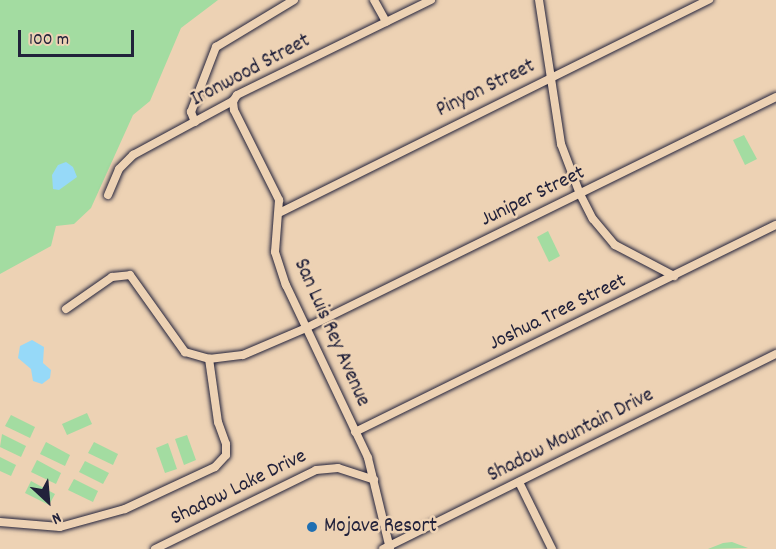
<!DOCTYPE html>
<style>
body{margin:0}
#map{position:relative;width:776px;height:549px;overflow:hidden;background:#edd2b4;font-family:Dekko,sans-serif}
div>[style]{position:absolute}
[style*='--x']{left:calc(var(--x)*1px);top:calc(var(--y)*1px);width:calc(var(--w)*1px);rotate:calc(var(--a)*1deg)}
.green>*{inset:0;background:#a3dca1}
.water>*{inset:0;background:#96d9f8}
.roads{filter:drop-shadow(0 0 2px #22223b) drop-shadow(0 0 2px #22223b)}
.minor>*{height:8px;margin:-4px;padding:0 4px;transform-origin:4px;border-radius:4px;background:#edd2b4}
.dots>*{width:16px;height:16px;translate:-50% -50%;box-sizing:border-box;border:3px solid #edd2b4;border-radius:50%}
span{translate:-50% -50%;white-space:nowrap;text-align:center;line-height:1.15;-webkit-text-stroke:5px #edd2b4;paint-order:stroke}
.street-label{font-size:21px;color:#22223b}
.poi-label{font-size:21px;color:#22223b}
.left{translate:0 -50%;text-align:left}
.north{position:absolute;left:18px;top:471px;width:60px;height:60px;-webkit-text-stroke:4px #edd2b4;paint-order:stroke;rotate:154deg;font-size:16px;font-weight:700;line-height:24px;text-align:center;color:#22223b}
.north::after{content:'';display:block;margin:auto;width:21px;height:27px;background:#22223b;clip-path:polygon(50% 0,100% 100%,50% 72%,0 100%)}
.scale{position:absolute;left:18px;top:30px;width:116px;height:27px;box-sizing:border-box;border:3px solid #22223b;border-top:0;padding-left:8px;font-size:18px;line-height:21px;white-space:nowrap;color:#22223b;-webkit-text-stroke:4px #edd2b4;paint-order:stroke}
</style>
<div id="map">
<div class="green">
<div style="clip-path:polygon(0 0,218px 0,181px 28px,150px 101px,133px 115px,91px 208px,74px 224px,56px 226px,51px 246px,0 274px)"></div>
<div style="clip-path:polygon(744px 135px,757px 159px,745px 165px,733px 140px)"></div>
<div style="clip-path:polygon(548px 231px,560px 256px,549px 262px,537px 237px)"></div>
<div style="clip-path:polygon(87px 413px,92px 424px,67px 435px,62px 424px)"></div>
<div style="clip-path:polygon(11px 415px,35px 427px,30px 438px,5px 426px)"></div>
<div style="clip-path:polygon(2px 434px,26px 446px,21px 457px,0 447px)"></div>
<div style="clip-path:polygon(187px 435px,196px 460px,184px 465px,175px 439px)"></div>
<div style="clip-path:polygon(46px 442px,70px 455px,65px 466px,40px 454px)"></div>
<div style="clip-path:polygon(94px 442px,118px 454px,113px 465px,88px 453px)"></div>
<div style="clip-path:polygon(168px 443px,177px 469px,165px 473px,156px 448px)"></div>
<div style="clip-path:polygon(0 457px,16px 465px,11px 476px,0 471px)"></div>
<div style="clip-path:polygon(37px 460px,61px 473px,56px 484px,31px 472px)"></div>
<div style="clip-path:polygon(85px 461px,109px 473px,103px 484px,79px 472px)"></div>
<div style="clip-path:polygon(74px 479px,98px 491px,93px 502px,68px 490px)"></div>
<div style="clip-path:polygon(31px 481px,55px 494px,49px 505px,25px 493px)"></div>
<div style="clip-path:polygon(732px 542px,748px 548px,708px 549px,723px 543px)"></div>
</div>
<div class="water">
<div style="clip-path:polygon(66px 162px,73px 167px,77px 177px,59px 190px,53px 189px,52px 175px,58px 165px)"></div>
<div style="clip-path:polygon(32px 340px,44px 347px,43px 363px,51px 370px,50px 378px,42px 384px,33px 381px,31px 369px,18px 358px,20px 346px)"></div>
</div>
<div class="roads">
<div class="minor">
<div style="--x:374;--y:0;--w:25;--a:61"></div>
<div style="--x:539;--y:0;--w:146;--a:81.3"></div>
<div style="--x:561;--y:144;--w:53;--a:69.2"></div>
<div style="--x:580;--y:194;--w:28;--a:63"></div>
<div style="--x:593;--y:219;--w:34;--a:50"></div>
<div style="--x:615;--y:245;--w:67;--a:27.7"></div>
<div style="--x:233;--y:101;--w:9;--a:84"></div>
<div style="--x:234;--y:110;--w:101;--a:63.4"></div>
<div style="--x:279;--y:200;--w:52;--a:94.4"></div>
<div style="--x:275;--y:252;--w:35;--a:72"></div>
<div style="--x:286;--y:285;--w:191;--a:64.6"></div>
<div style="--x:368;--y:458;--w:94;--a:76.4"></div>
<div style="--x:195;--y:122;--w:11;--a:-112"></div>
<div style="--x:191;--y:112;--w:70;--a:-69"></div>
<div style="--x:216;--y:47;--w:91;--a:-31.1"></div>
<div style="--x:108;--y:195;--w:28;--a:-67"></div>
<div style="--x:119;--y:169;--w:20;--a:-45"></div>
<div style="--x:133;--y:155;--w:114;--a:-28.4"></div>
<div style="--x:233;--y:101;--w:7;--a:-56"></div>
<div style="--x:237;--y:95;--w:216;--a:-26.1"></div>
<div style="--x:281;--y:212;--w:478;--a:-26.4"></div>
<div style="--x:66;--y:309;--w:56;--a:-34.8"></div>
<div style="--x:112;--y:277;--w:18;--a:-6"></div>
<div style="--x:130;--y:275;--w:95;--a:54.5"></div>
<div style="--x:185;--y:352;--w:25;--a:16"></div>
<div style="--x:209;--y:359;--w:34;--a:-7"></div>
<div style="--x:243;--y:355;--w:69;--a:-23.2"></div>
<div style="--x:306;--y:328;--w:524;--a:-26.17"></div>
<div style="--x:355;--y:432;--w:469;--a:-26.2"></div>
<div style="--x:519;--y:482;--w:75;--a:63.8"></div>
<div style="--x:0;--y:522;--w:60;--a:4.8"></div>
<div style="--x:60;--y:527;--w:67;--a:-15.5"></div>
<div style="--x:125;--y:509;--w:99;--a:-25"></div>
<div style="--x:215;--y:467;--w:16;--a:-47"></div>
<div style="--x:226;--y:455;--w:11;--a:-90"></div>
<div style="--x:226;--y:444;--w:23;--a:-110"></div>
<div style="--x:218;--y:422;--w:64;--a:-98.1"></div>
<div style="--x:155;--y:549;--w:179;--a:-26.1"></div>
<div style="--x:316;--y:470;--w:22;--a:-5"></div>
<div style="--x:338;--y:468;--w:38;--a:18"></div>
<div style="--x:383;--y:549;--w:439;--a:-26.4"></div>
</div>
</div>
<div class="dots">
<div style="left:312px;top:527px;background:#1f6fb2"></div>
</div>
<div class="street-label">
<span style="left:251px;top:71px;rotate:-28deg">Ironwood Street</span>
<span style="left:486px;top:89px;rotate:-26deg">Pinyon Street</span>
<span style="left:533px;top:197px;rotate:-26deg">Juniper Street</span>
<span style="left:558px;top:313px;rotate:-26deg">Joshua Tree Street</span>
<span style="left:331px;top:333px;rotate:66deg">San Luis Rey Avenue</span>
<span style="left:571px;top:436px;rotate:-27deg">Shadow Mountain Drive</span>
<span style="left:239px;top:488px;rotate:-26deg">Shadow Lake Drive</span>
</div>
<div class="poi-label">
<span class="left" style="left:324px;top:527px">Mojave Resort</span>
</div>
<div class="north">N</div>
<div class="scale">100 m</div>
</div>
